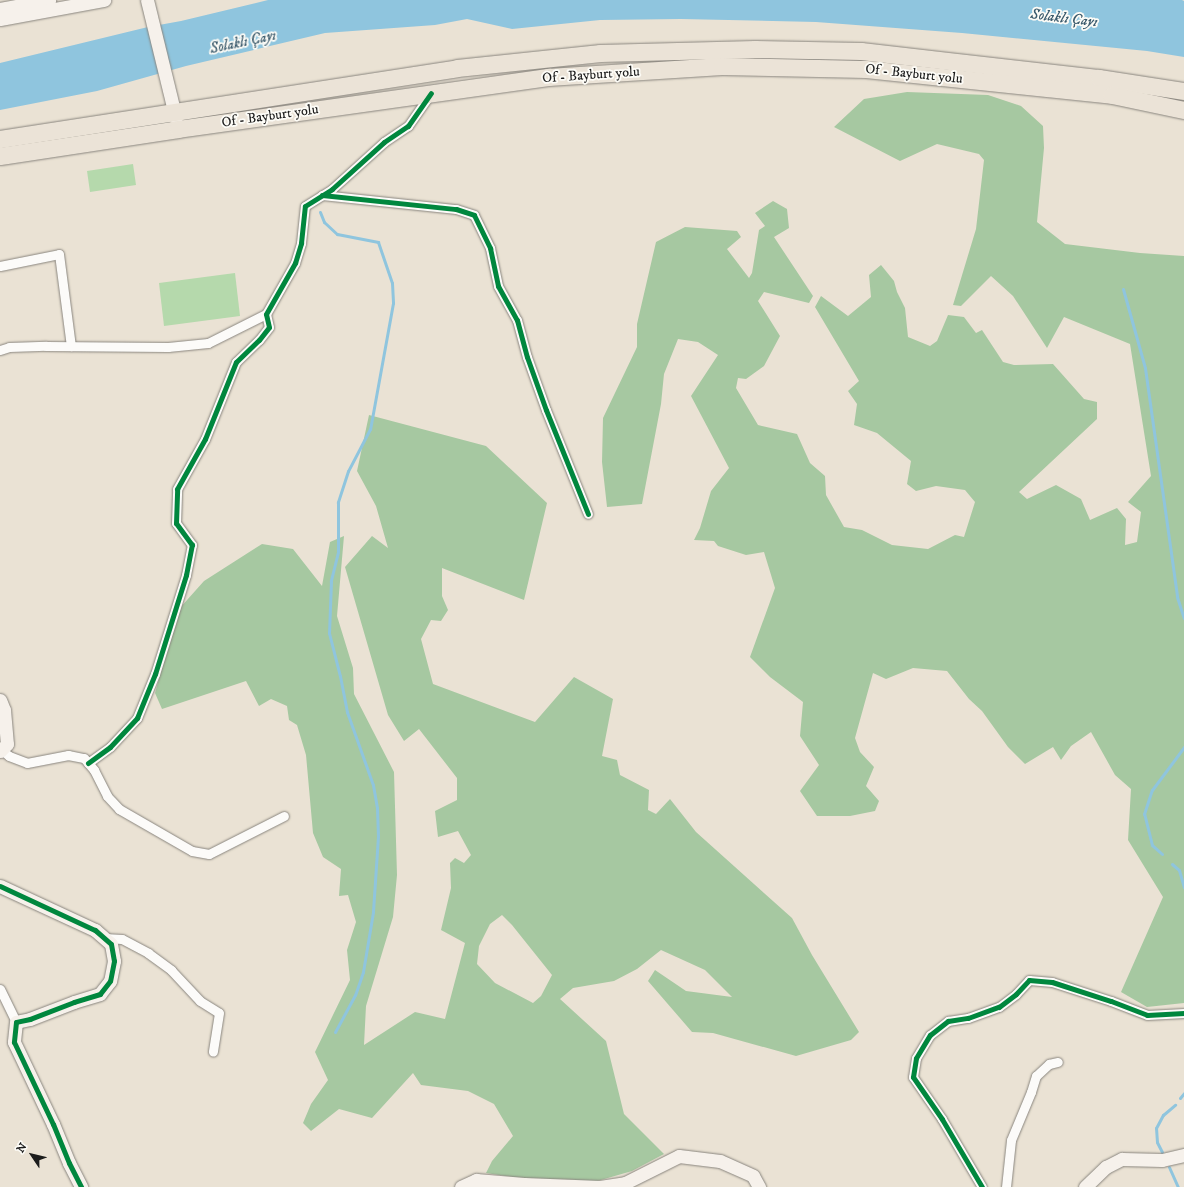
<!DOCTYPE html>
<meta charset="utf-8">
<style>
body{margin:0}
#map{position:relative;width:1184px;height:1187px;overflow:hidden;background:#eae2d4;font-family:"IM FELL DW Pica",serif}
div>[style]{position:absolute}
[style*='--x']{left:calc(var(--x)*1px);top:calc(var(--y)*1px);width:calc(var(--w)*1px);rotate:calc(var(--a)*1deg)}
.green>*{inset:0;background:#b5d9ac}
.forest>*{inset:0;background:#a6c8a1}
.water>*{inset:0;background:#8fc5de}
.stream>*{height:3px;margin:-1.5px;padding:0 1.5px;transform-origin:1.5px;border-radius:1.5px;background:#8fc5de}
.roads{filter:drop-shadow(0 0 1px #89857e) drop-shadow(0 0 1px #89857e)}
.street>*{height:9px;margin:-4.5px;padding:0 4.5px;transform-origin:4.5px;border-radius:4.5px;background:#fcfbf9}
.secondary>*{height:13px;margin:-6.5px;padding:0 6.5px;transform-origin:6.5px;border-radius:6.5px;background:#f6f1eb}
.highway>*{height:17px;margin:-8.5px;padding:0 8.5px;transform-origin:8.5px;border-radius:8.5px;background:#ebe3d7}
.cycleway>*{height:5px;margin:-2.5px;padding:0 2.5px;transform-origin:2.5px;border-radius:2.5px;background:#00873e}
span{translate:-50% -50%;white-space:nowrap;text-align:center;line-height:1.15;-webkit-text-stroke:3.5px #fdfcf7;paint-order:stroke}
.street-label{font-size:14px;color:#1c1c1c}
.water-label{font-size:15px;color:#3a5a6c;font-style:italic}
.north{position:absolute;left:12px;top:1135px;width:40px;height:40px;-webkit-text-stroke:3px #fdfcf7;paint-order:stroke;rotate:305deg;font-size:11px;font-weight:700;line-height:16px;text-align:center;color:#1c1c1c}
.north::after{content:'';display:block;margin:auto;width:14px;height:18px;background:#1c1c1c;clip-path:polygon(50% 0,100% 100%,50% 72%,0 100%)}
</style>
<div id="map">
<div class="green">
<div style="clip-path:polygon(133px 164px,136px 185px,90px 192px,87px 171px)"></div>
<div style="clip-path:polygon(235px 273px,240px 316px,164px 326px,159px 283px)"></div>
</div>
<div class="forest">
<div style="clip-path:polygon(907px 92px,988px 95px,1021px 106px,1043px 126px,1044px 148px,1037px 222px,1065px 244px,1140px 253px,1184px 256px,1184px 1003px,1147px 1007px,1121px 992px,1163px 897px,1128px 840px,1131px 789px,1115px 775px,1091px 732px,1071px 746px,1061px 760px,1053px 747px,1025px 764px,1008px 747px,982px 711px,969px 699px,947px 671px,913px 668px,886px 679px,873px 673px,855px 738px,860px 752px,874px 767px,866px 786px,879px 801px,875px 811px,850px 816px,817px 816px,800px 791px,819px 765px,800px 736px,803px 702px,770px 677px,750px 657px,775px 588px,764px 552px,746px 555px,718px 546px,714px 541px,694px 540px,700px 528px,711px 491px,729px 468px,691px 396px,718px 355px,698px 342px,678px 339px,664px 374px,661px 404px,642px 504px,607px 507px,602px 462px,603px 418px,637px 347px,637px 324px,656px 242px,685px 227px,737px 231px,741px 237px,727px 249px,749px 278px,752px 273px,759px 230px,765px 226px,755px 213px,773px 201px,787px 209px,789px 228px,774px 237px,813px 296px,809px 303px,764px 292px,758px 301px,780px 336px,764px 366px,746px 379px,738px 378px,736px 388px,758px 425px,797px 434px,810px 463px,825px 476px,826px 495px,844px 527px,862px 530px,892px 545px,928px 549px,955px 535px,964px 537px,975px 502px,965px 490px,936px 486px,916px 491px,907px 484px,911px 461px,877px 433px,854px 425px,857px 404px,848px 391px,859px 381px,815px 307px,821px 296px,848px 316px,871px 297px,869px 275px,881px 265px,894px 281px,897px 292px,905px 308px,908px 337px,930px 346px,937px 341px,948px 315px,964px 317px,976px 333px,982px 330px,1003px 362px,1014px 365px,1053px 364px,1084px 399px,1097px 402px,1097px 419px,1019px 492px,1027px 499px,1056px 485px,1081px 499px,1090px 520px,1117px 508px,1126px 519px,1125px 545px,1137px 542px,1141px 512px,1128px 502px,1151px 476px,1130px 344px,1064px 317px,1047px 348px,1013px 296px,991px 276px,961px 306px,953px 305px,976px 229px,984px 160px,979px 154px,937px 144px,900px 161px,834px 127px,864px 99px)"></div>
<div style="clip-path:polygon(evenodd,369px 415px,486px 446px,547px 503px,524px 600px,442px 568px,442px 596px,448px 610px,441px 621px,431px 620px,421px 639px,433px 684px,535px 722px,574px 677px,613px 699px,602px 756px,617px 760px,620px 775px,649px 790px,648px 810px,656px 814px,670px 799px,696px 832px,792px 918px,812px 955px,859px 1032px,851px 1040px,796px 1056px,713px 1033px,692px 1032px,648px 981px,655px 970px,686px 991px,732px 997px,705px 970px,661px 950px,637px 969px,614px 981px,573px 988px,560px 999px,606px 1041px,624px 1114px,664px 1154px,632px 1171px,594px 1182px,530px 1180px,486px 1173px,492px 1161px,513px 1136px,494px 1104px,468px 1091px,421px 1085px,413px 1073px,372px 1118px,339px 1109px,311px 1131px,303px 1123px,311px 1104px,328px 1080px,315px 1052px,350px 980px,347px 950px,356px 922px,348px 895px,339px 896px,341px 869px,323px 857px,313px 833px,306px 755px,297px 725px,289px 720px,287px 706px,271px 699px,259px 706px,246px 681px,162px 709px,155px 693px,179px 609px,204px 581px,262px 544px,293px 549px,322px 586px,330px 542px,344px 536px,337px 616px,353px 668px,354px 694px,394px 772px,397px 875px,393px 917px,366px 1006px,364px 1045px,415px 1012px,445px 1019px,465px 943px,441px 930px,451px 888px,450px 863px,455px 858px,464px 863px,471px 855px,458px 831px,438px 837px,435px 811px,457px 800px,457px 778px,419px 729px,404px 741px,388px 715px,345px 567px,372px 536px,388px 548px,376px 506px,357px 471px,369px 415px,502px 915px,512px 925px,552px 975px,541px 996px,533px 1003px,495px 983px,477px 964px,479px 946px,490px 924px,502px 915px)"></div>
</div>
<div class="water">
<div style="clip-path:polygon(268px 0,1182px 0,1184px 1px,1184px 57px,1147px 51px,962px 33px,816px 22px,681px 19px,600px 20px,512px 29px,467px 19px,435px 25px,325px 33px,186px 66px,97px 91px,0 110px,0 63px,148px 27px,181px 21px)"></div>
</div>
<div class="stream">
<div style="--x:320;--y:212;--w:11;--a:68"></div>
<div style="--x:324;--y:222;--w:18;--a:43"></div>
<div style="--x:337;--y:234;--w:42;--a:11"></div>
<div style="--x:378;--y:242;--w:43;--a:71.1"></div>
<div style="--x:392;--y:283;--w:20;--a:87"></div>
<div style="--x:393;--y:303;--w:128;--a:100.3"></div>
<div style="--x:370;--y:429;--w:47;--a:117.6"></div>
<div style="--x:348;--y:471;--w:33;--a:108"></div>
<div style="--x:338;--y:502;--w:50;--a:90"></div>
<div style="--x:338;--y:552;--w:30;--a:104"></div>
<div style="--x:331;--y:581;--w:52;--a:92.2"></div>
<div style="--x:329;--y:633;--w:44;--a:75.7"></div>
<div style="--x:340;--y:676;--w:37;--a:79"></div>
<div style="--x:347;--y:712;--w:77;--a:70.4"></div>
<div style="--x:373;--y:785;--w:23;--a:80"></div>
<div style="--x:377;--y:808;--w:28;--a:88"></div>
<div style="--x:378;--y:836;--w:76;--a:93.8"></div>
<div style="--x:373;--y:912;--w:61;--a:99.5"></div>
<div style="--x:363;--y:972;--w:24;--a:109"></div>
<div style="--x:355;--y:995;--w:42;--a:118.4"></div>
<div style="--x:1123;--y:289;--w:82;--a:74.4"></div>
<div style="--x:1145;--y:368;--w:231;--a:82"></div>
<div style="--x:1177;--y:597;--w:22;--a:72"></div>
<div style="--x:1162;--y:854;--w:13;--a:-138"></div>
<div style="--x:1152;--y:845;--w:32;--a:-104"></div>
<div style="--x:1144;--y:814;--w:25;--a:-72"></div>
<div style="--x:1152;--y:790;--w:54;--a:-53.3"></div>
<div style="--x:1172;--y:864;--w:9;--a:41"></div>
<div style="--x:1179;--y:870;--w:18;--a:74"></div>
<div style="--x:1180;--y:1098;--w:6;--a:-51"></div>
<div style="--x:1162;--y:1152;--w:11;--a:-117"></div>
<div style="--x:1157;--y:1142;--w:14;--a:-94"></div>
<div style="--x:1156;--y:1128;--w:15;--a:-62"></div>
<div style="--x:1163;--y:1115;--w:16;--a:-40"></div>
<div style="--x:1169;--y:1167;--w:22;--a:66"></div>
</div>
<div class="roads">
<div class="street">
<div style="--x:322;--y:195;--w:135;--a:6"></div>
<div style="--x:456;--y:209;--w:19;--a:18"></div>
<div style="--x:474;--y:215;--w:37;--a:64"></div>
<div style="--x:490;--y:248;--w:39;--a:78"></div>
<div style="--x:498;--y:286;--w:39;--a:61"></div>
<div style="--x:517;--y:320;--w:38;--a:75"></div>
<div style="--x:527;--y:357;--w:56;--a:70.3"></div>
<div style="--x:546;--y:410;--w:112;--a:68"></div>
<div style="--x:0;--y:266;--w:60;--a:-11.5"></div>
<div style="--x:59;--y:254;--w:93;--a:82.6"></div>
<div style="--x:0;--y:350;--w:9;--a:-18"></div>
<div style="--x:9;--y:347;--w:37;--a:-2"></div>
<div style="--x:46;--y:346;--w:122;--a:0.5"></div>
<div style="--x:168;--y:347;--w:40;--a:-5.7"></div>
<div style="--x:208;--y:343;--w:65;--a:-26.6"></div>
<div style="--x:2;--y:750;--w:9;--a:41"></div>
<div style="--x:9;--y:756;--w:19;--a:21"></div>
<div style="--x:27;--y:763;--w:42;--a:-11"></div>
<div style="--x:68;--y:755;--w:16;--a:11"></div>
<div style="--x:84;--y:758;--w:16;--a:50"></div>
<div style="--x:94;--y:770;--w:29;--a:63"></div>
<div style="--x:107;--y:796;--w:18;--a:47"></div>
<div style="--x:119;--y:809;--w:84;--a:29.9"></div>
<div style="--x:192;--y:851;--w:17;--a:10"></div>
<div style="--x:209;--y:854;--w:84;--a:-26.9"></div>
<div style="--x:88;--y:763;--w:27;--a:-36"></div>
<div style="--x:110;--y:747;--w:40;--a:-47"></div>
<div style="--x:137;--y:718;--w:48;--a:-67.8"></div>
<div style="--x:155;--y:674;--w:104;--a:-72.6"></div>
<div style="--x:186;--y:575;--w:31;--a:-79"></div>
<div style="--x:192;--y:545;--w:27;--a:-126"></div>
<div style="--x:176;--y:523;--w:34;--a:-88"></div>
<div style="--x:177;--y:489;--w:57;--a:-60.8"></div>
<div style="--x:205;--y:439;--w:83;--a:-68.1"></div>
<div style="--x:236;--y:362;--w:32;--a:-44"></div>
<div style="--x:259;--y:340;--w:16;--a:-52"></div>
<div style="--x:269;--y:327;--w:13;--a:-103"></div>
<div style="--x:266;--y:314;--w:59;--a:-60.4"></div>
<div style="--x:295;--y:263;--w:21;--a:-73"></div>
<div style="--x:301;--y:243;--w:37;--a:-84"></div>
<div style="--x:305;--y:206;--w:32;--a:-32"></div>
<div style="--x:332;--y:189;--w:70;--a:-42.1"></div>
<div style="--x:384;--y:142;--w:29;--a:-34"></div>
<div style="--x:408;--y:126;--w:40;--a:-55.1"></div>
<div style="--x:104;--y:938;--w:18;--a:3"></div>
<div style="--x:122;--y:939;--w:30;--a:28"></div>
<div style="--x:148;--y:953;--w:29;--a:36"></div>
<div style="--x:171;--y:970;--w:42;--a:46.9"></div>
<div style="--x:200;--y:1001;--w:22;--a:32"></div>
<div style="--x:219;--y:1013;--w:39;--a:99"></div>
<div style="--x:0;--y:989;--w:37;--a:64"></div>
<div style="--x:982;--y:1187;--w:79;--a:-120.5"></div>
<div style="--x:942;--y:1119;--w:51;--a:-124.6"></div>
<div style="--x:913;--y:1077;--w:19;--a:-81"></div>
<div style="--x:916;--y:1058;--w:27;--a:-59"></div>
<div style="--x:930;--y:1035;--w:23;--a:-38"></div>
<div style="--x:948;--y:1021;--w:20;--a:-9"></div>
<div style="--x:968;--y:1018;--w:33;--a:-20"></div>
<div style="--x:999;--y:1007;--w:21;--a:-37"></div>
<div style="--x:1016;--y:994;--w:19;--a:-47"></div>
<div style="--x:1029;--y:980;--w:23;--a:5"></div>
<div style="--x:1052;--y:982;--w:62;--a:17.9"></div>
<div style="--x:1111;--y:1001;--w:39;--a:21"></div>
<div style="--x:1147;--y:1015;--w:37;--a:-3"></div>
<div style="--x:1006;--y:1187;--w:47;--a:-83.9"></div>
<div style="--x:1011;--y:1140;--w:52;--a:-67.4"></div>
<div style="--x:1031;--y:1092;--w:17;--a:-73"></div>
<div style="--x:1036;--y:1076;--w:18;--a:-43"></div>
<div style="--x:1049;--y:1064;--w:9;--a:-13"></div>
</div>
<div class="secondary">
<div style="--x:147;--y:0;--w:122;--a:76.3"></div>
<div style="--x:0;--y:9;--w:50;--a:-10.4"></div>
<div style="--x:0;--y:19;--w:106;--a:-10.4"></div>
<div style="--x:0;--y:700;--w:11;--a:68"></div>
<div style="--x:4;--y:710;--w:34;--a:85"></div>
<div style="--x:7;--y:744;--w:10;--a:135"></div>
<div style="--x:0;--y:886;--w:105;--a:24.9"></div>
<div style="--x:95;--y:930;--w:21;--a:41"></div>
<div style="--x:111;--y:944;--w:17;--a:80"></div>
<div style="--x:114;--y:961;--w:20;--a:101"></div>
<div style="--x:110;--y:981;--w:16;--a:128"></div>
<div style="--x:100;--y:994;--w:27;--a:163"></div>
<div style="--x:74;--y:1002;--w:47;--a:158.9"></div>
<div style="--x:30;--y:1019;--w:14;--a:168"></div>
<div style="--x:16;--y:1022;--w:20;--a:96"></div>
<div style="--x:14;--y:1042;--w:91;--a:64.6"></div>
<div style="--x:53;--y:1124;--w:42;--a:67.7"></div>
<div style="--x:69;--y:1163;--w:27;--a:63"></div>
<div style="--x:461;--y:1187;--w:17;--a:-25"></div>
<div style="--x:476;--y:1180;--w:48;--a:4.8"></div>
<div style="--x:524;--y:1184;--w:76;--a:2.3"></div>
<div style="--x:600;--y:1187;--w:25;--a:-9"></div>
<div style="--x:625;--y:1183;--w:60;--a:-26.6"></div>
<div style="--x:679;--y:1156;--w:41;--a:7"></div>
<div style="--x:720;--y:1161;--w:36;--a:24"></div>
<div style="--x:753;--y:1176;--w:13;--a:61"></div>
<div style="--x:1085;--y:1187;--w:29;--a:-44"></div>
<div style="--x:1106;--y:1167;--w:18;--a:-27"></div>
<div style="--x:1122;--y:1159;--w:40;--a:1.4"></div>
<div style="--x:1162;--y:1160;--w:23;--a:-13"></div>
</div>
<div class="highway">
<div style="--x:0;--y:139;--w:462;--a:-8.8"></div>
<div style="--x:457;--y:68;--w:144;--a:-6"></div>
<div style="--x:600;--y:53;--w:155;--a:-1.5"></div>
<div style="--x:755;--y:49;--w:106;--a:1.1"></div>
<div style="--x:861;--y:51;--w:240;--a:6.5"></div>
<div style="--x:1099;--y:78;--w:86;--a:8.7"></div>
<div style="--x:0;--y:156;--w:180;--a:-8.6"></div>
<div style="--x:178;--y:129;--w:374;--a:-8"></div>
<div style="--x:548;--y:77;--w:174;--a:-3.6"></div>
<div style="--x:722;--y:66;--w:144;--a:1.2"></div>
<div style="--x:866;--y:69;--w:247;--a:6"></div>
<div style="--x:1112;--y:95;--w:74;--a:11.8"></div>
</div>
</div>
<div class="cycleway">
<div style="--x:322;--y:195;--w:135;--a:6"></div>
<div style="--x:456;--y:209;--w:19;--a:18"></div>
<div style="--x:474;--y:215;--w:37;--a:64"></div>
<div style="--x:490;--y:248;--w:39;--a:78"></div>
<div style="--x:498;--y:286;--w:39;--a:61"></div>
<div style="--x:517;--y:320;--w:38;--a:75"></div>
<div style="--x:527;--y:357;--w:56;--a:70.3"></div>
<div style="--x:546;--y:410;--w:112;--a:68"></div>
<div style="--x:88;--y:763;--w:27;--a:-36"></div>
<div style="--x:110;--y:747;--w:40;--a:-47"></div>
<div style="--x:137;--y:718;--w:48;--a:-67.8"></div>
<div style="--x:155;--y:674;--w:104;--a:-72.6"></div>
<div style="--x:186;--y:575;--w:31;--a:-79"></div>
<div style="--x:192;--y:545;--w:27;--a:-126"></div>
<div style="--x:176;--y:523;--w:34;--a:-88"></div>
<div style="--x:177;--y:489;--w:57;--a:-60.8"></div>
<div style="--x:205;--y:439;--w:83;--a:-68.1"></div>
<div style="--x:236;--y:362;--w:32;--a:-44"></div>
<div style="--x:259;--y:340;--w:16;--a:-52"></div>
<div style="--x:269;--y:327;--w:13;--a:-103"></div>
<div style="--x:266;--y:314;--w:59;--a:-60.4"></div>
<div style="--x:295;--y:263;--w:21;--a:-73"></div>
<div style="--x:301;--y:243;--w:37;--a:-84"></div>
<div style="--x:305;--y:206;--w:32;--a:-32"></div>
<div style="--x:332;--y:189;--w:70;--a:-42.1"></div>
<div style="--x:384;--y:142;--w:29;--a:-34"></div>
<div style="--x:408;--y:126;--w:40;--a:-55.1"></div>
<div style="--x:0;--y:886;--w:105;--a:24.9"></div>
<div style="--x:95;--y:930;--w:21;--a:41"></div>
<div style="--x:111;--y:944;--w:17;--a:80"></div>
<div style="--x:114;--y:961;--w:20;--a:101"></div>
<div style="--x:110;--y:981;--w:16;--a:128"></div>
<div style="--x:100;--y:994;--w:27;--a:163"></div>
<div style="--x:74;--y:1002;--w:47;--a:158.9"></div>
<div style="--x:30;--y:1019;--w:14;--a:168"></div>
<div style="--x:16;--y:1022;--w:20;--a:96"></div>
<div style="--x:14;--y:1042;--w:91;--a:64.6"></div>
<div style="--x:53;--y:1124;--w:42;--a:67.7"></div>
<div style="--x:69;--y:1163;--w:27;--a:63"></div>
<div style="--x:982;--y:1187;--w:79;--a:-120.5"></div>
<div style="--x:942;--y:1119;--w:51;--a:-124.6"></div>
<div style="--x:913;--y:1077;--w:19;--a:-81"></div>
<div style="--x:916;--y:1058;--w:27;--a:-59"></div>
<div style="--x:930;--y:1035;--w:23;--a:-38"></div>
<div style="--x:948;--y:1021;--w:20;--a:-9"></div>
<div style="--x:968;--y:1018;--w:33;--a:-20"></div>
<div style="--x:999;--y:1007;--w:21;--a:-37"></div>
<div style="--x:1016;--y:994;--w:19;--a:-47"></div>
<div style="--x:1029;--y:980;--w:23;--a:5"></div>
<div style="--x:1052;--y:982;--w:62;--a:17.9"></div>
<div style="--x:1111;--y:1001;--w:39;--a:21"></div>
<div style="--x:1147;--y:1015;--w:37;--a:-3"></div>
</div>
<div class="street-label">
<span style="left:914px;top:74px;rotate:6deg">Of - Bayburt yolu</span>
<span style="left:591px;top:75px;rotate:-4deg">Of - Bayburt yolu</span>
<span style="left:270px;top:116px;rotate:-8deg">Of - Bayburt yolu</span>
</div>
<div class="water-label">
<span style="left:1064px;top:18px;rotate:7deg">Solaklı Çayı</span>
<span style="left:243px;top:42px;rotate:-12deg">Solaklı Çayı</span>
</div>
<div class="north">N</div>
</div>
